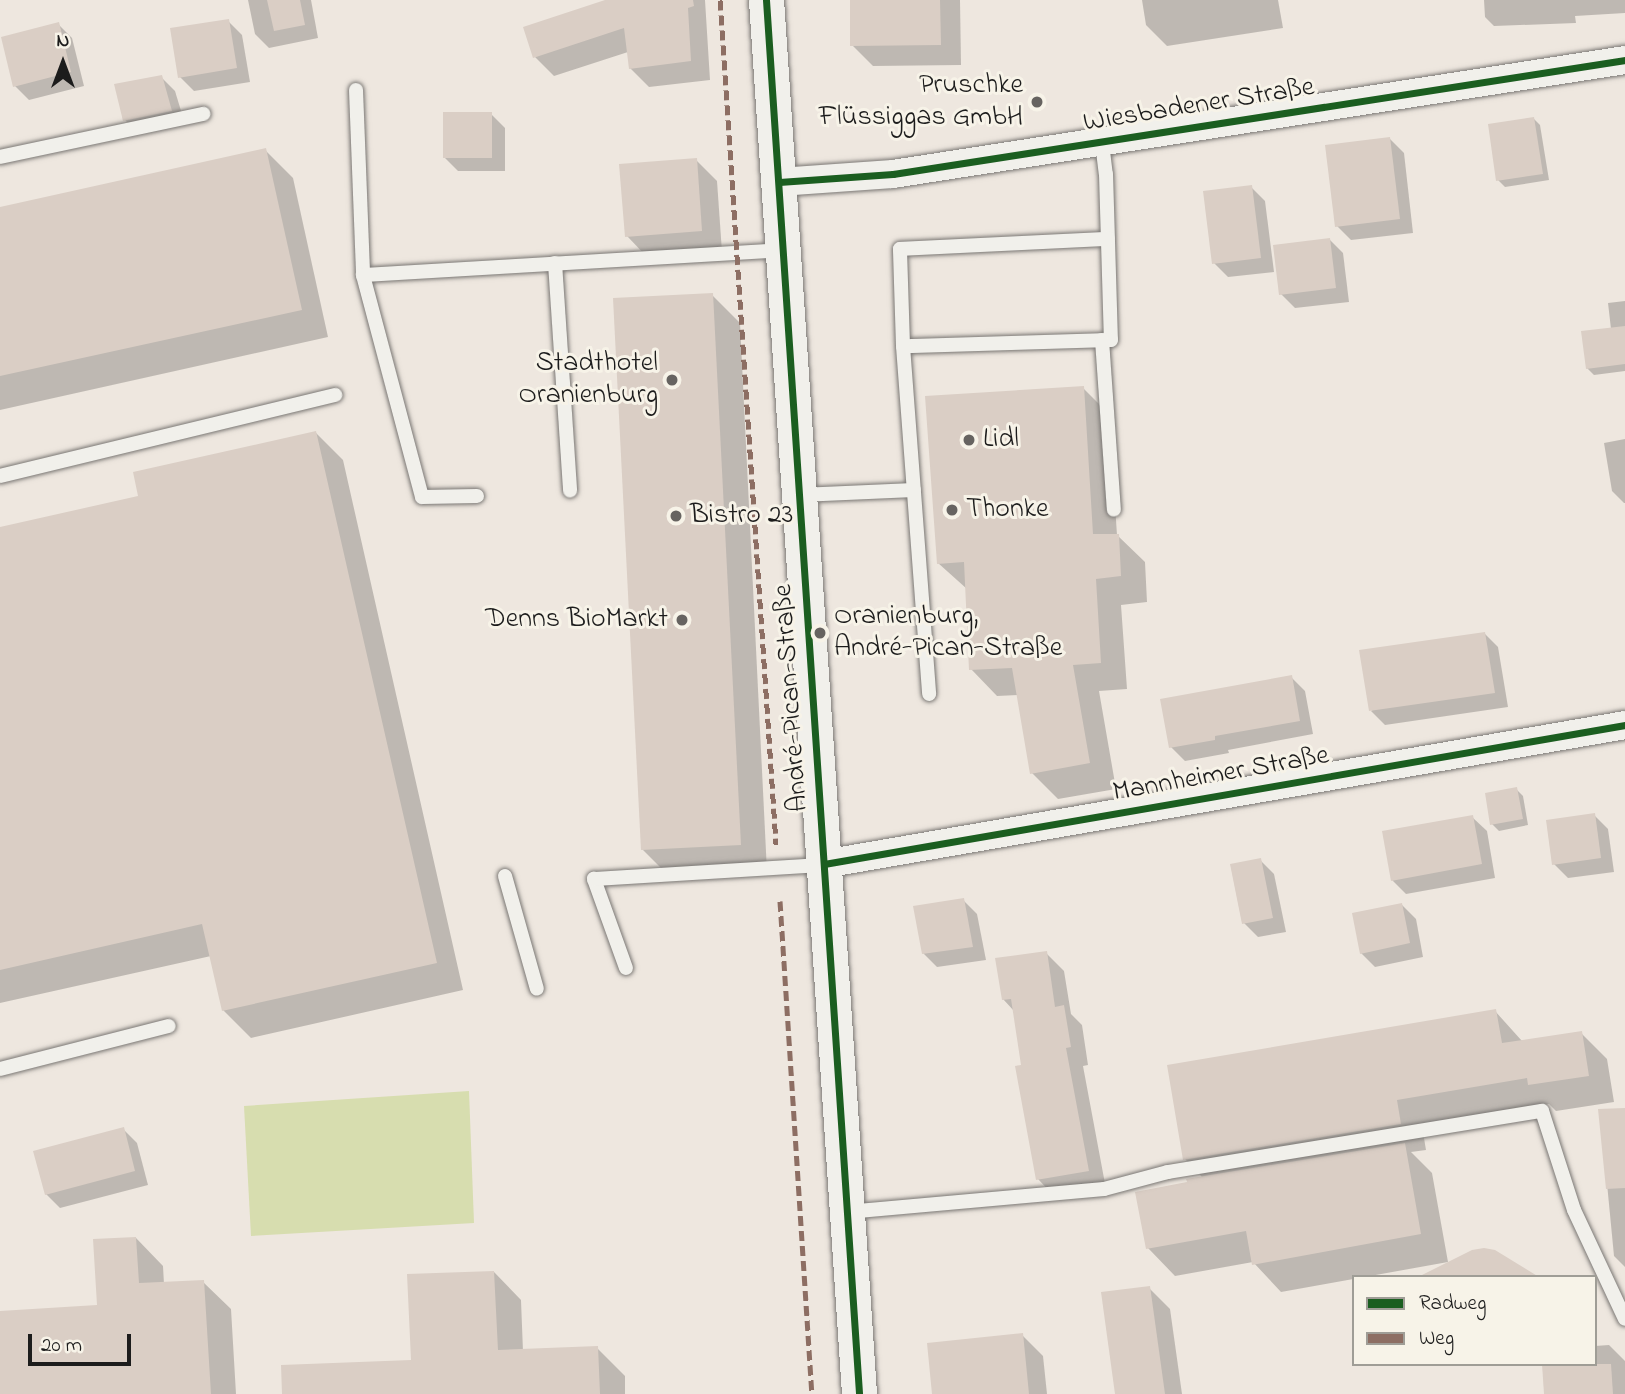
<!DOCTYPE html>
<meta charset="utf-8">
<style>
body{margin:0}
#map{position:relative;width:1625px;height:1394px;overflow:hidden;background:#eee7df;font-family:"Indie Flower",sans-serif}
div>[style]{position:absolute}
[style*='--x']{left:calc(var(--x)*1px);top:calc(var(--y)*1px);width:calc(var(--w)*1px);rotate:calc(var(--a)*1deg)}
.green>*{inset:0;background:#d7ddaf}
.shadow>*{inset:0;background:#0003}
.building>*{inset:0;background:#dacec5}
.roads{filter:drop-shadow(0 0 2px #7a7774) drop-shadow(0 0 2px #7a7774)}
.service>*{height:14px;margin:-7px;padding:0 7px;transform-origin:7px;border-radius:7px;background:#f1f0eb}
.minor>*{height:28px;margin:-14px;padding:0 14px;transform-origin:14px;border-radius:14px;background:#f1f0eb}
.tertiary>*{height:35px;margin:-17.5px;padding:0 17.5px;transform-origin:17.5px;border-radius:17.5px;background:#f1f0eb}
.quiet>*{height:5px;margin-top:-2.5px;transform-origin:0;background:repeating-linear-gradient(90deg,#8d6e63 0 10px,transparent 0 15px)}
.cycleway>*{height:7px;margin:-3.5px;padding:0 3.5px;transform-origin:3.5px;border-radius:3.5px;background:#1b5e20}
.dots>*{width:19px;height:19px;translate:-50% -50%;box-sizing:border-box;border:4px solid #f7f3e8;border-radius:50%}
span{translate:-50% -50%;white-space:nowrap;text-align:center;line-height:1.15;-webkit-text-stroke:6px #f7f3e8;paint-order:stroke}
.poi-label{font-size:28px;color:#1c1c1c}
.right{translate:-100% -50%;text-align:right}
.left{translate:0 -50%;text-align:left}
.street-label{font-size:28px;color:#1c1c1c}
.legend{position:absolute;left:1352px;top:1275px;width:245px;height:91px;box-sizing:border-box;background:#f7f3e8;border:2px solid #9f9d96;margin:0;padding:9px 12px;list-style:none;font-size:21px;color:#1c1c1c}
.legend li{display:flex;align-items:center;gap:14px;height:35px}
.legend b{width:35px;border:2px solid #9f9d96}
.north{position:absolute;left:28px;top:28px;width:70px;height:70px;-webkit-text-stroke:5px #f7f3e8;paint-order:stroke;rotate:0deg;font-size:19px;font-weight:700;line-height:28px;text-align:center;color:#1c1c1c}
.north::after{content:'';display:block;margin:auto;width:24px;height:32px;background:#1c1c1c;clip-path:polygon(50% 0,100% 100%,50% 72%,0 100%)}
.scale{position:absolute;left:28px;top:1334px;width:103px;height:32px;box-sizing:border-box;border:4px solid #1c1c1c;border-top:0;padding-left:9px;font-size:21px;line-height:24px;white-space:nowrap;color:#1c1c1c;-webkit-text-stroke:5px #f7f3e8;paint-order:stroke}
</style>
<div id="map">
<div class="green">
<div style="clip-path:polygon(469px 1091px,474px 1223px,251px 1236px,244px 1106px)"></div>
</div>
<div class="shadow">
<div style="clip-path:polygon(248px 0,311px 0,318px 38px,269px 48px,255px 34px)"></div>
<div style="clip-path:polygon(611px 0,705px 0,710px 80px,649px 87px,630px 68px,628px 52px,554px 76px,535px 57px)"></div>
<div style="clip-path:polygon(852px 0,960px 0,961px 65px,873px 66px,852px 45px)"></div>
<div style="clip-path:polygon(1142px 0,1278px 0,1283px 28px,1167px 46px,1146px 25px)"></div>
<div style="clip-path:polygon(1484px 0,1625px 0,1625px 13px,1575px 16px,1576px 23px,1494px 26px,1485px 17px)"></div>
<div style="clip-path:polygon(228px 21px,242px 35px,250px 82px,194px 91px,180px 77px)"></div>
<div style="clip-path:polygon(58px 24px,72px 38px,84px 86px,29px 100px,15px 86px)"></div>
<div style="clip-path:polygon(161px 77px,175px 91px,185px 124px,139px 134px,125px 120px)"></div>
<div style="clip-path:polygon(491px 114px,505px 128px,505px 171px,458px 171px,444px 157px)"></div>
<div style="clip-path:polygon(1534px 119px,1540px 125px,1549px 180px,1505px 187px,1498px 180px)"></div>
<div style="clip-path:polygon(1390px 139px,1404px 153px,1413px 233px,1351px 240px,1337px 226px)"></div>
<div style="clip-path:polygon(265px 150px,293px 178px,328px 337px,0 410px,0 209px)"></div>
<div style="clip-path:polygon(696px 160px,717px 181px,722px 252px,648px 258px,627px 236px)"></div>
<div style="clip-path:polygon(1251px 187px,1265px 201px,1274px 272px,1228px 277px,1214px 263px)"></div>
<div style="clip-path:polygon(1329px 239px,1343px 253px,1349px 302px,1295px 308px,1281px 294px)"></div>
<div style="clip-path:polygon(712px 295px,740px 323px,767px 872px,670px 877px,642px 849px)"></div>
<div style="clip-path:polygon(1625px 301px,1625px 371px,1594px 375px,1587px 368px,1611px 329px,1608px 303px)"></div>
<div style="clip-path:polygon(1083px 388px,1109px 414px,1117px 535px,1145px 562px,1147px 602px,1121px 605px,1127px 689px,1099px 691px,1116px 789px,1058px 799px,1032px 773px,1018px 695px,997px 696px,971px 669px,967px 589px,938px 563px)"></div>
<div style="clip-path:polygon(316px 433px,343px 460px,463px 990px,251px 1038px,223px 1010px,211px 956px,0 1003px,0 529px,140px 497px)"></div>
<div style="clip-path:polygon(1625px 439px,1625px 503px,1624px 503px,1612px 491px,1604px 443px)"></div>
<div style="clip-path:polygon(1484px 633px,1498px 647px,1508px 707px,1385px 725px,1371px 711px)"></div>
<div style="clip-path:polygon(1291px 677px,1305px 691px,1313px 734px,1228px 750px,1229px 753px,1185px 761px,1171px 747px)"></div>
<div style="clip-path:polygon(1516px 789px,1523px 796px,1528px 825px,1499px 831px,1492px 824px)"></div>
<div style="clip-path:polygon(1594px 815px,1608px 829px,1614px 872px,1568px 878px,1554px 864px)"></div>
<div style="clip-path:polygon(1472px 817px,1487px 831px,1495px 878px,1406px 894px,1392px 880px)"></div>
<div style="clip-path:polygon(1260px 860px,1274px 874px,1286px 932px,1258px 937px,1244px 923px)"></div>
<div style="clip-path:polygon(963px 900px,977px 914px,986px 960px,937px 967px,923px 953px)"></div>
<div style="clip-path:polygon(1402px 905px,1416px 919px,1423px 957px,1375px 967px,1361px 953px)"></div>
<div style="clip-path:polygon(1046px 953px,1064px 971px,1071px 1014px,1082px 1025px,1088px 1065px,1083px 1066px,1106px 1189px,1056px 1198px,1038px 1179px,1014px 1011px,1003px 999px)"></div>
<div style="clip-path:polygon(1495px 1011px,1522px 1041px,1581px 1033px,1607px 1059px,1614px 1102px,1556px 1111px,1549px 1104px,1422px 1126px,1426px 1150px,1411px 1152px,1432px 1173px,1448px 1262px,1281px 1292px,1253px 1262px,1175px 1276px,1148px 1248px,1189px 1184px,1203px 1178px,1185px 1159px)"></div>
<div style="clip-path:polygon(1625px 1110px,1625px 1267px,1614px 1256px,1600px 1111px)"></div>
<div style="clip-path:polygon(123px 1129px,137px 1143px,148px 1185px,60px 1208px,46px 1194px)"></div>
<div style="clip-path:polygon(136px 1238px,163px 1266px,164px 1284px,203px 1282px,231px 1309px,236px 1394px,0 1394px,0 1313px,99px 1307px)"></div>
<div style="clip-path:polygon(494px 1272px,521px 1300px,523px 1351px,597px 1348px,625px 1376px,625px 1394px,284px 1394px,413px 1362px)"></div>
<div style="clip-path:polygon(1149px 1288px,1170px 1309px,1182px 1394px,1117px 1394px)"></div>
<div style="clip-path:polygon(1022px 1335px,1043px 1356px,1047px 1394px,934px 1394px)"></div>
<div style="clip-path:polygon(1609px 1345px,1625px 1361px,1625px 1394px,1546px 1394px,1595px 1364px,1595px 1346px)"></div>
</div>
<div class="building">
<div style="clip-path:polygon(267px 0,300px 0,305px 25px,274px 31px)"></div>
<div style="clip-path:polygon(605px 0,693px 0,694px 6px,688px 8px,691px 61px,629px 69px,624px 28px,533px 58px,523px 27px)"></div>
<div style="clip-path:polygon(850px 0,940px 0,941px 45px,850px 46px)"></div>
<div style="clip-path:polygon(229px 19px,237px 68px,178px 78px,170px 28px)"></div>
<div style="clip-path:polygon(59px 22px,71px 72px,13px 87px,1px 37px)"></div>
<div style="clip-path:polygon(162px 75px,172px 111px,123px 121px,114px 84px)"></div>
<div style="clip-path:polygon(443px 112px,492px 112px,492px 158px,443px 158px)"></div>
<div style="clip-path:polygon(1534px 117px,1543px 174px,1496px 181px,1488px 124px)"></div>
<div style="clip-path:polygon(1390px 137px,1400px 219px,1335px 227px,1325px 145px)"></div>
<div style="clip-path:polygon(266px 148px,302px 310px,0 376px,0 207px)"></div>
<div style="clip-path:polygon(697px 158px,702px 231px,625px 237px,619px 164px)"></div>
<div style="clip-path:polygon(1252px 185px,1261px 258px,1212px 264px,1203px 191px)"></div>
<div style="clip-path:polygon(1330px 238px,1336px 288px,1279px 295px,1273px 245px)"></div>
<div style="clip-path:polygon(713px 293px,741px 845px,641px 850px,613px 298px)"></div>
<div style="clip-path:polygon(1625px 326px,1625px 364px,1586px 369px,1581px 331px)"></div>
<div style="clip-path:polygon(1084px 386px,1093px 534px,1119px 534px,1121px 576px,1096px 579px,1101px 663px,1073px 665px,1090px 763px,1030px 774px,1012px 668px,969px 670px,964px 562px,937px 564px,925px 396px)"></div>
<div style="clip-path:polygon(316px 431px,437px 963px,222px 1011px,202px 924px,0 970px,0 527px,138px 496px,133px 472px)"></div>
<div style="clip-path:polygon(1485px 632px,1495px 693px,1369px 711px,1359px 650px)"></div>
<div style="clip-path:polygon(1292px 675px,1300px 721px,1215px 736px,1215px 740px,1169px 748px,1160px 699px)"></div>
<div style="clip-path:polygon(1517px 787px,1523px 819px,1490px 825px,1485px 793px)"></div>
<div style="clip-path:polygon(1595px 813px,1601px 858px,1552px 865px,1546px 820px)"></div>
<div style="clip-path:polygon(1473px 815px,1482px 864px,1391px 881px,1382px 831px)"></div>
<div style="clip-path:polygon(1261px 858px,1273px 918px,1242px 924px,1230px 864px)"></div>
<div style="clip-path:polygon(964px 898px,973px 947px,922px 954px,913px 906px)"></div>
<div style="clip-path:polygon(1402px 903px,1410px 943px,1360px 954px,1352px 913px)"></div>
<div style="clip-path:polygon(1047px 951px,1055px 1007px,1064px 1005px,1071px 1047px,1066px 1048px,1089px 1171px,1036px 1180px,1015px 1066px,1021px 1065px,1011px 999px,1002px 1000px,995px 958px)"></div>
<div style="clip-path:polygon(1496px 1009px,1502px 1043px,1582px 1031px,1589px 1076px,1528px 1085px,1527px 1078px,1397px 1100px,1401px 1124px,1183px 1160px,1167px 1065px)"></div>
<div style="clip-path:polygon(1625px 1108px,1625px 1188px,1606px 1189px,1598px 1109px)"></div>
<div style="clip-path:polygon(124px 1127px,135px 1171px,45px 1195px,33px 1151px)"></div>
<div style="clip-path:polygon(1405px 1143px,1421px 1234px,1252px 1265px,1246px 1231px,1146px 1249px,1135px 1192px,1187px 1182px,1186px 1179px)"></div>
<div style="clip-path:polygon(136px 1237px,139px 1283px,204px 1280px,211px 1394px,0 1394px,0 1311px,97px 1305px,93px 1239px)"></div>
<div style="clip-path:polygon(1484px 1248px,1495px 1250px,1539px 1277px,1418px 1277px,1472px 1250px)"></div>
<div style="clip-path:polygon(494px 1271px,498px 1350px,598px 1346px,600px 1394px,282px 1394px,281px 1365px,411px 1360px,407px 1274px)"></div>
<div style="clip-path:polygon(1150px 1286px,1165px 1394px,1115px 1394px,1101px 1292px)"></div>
<div style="clip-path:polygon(1023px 1333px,1029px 1394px,932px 1394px,927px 1343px)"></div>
<div style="clip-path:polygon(1542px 1364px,1611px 1364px,1613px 1394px,1544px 1394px)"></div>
</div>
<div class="roads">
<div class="service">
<div style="--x:356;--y:90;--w:185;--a:87.8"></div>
<div style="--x:1102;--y:143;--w:31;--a:83"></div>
<div style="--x:1106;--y:174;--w:166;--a:88.3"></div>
<div style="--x:1111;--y:340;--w:208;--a:178.3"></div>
<div style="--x:903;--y:346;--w:97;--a:-91.8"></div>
<div style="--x:900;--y:249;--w:208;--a:-2.8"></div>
<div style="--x:0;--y:157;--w:208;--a:-12"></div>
<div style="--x:555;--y:263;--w:228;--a:86.2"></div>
<div style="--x:1102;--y:340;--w:170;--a:86"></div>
<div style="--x:903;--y:346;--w:349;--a:85.7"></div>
<div style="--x:0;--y:476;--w:345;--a:-13.6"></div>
<div style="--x:800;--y:495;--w:114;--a:-2.5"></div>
<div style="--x:477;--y:496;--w:55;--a:179"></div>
<div style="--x:422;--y:497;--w:230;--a:-104.9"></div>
<div style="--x:363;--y:275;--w:420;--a:-3.4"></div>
<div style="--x:505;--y:876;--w:117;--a:74.2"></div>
<div style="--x:626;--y:968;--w:95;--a:-109.8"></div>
<div style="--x:594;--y:879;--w:229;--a:-3.5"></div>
<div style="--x:0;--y:1069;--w:174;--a:-14.3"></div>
<div style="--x:847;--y:1212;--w:258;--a:-5.1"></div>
<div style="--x:1104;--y:1189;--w:66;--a:-14.9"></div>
<div style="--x:1168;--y:1172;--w:379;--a:-9.3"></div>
<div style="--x:1542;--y:1111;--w:104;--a:72.1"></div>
<div style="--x:1574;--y:1210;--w:120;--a:64.9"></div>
</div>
<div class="minor">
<div style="--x:779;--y:182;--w:114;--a:-4"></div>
<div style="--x:893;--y:174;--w:741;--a:-8.85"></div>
<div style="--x:824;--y:864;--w:813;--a:-9.84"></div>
</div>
<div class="tertiary">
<div style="--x:766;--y:0;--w:1397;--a:86.18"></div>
</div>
</div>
<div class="quiet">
<div style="--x:720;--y:0;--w:846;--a:86.2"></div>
<div style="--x:780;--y:901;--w:494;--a:86.3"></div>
</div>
<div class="cycleway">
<div style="--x:766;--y:0;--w:1397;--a:86.18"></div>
<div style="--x:779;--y:182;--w:114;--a:-4"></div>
<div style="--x:893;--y:174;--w:741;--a:-8.85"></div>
<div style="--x:824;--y:864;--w:813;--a:-9.84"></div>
</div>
<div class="dots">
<div style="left:1037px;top:102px;background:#666360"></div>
<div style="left:672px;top:380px;background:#666360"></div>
<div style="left:969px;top:440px;background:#666360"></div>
<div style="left:952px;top:510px;background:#666360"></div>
<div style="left:676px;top:516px;background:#666360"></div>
<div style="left:682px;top:620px;background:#666360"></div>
<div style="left:820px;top:633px;background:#666360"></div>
</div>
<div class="poi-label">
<span class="right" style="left:1023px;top:102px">Pruschke<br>Flüssiggas GmbH</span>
<span class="right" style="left:658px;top:380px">Stadthotel<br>Oranienburg</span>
<span class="left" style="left:983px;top:440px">Lidl</span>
<span class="left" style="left:966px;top:510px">Thonke</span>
<span class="left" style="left:690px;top:516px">Bistro 23</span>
<span class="left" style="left:834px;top:633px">Oranienburg,<br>André-Pican-Straße</span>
<span class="right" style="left:668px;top:620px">Denns BioMarkt</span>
</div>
<div class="street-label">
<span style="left:1199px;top:106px;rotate:-9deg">Wiesbadener Straße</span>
<span style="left:792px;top:698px;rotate:-94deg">André-Pican-Straße</span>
<span style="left:1221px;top:775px;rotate:-10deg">Mannheimer Straße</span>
</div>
<ul class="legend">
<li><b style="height:9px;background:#1b5e20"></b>Radweg</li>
<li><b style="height:9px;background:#8d6e63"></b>Weg</li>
</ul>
<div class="north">N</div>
<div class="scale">20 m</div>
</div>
